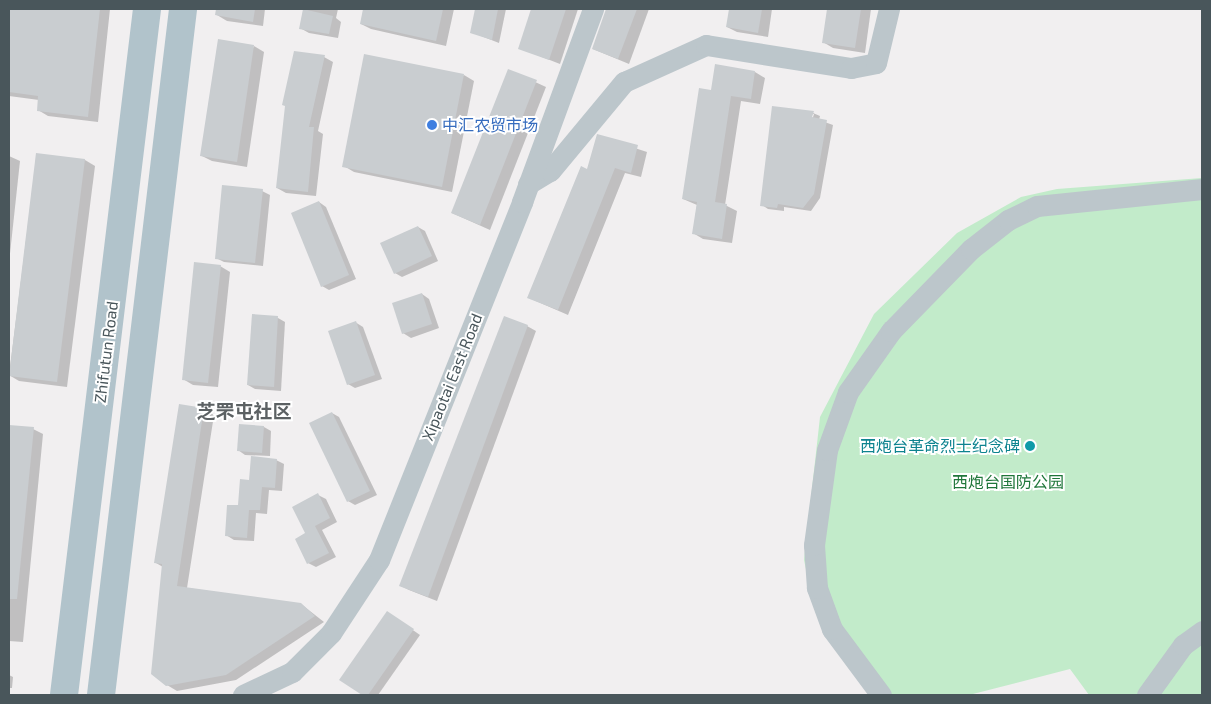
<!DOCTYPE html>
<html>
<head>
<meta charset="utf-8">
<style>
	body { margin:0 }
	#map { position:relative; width:1211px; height:704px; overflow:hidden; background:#f1eff0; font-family:"Exo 2","Noto Sans SC",sans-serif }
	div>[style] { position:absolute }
	.green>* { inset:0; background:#c2ebca }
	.shadow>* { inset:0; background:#0003 }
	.building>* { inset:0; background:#c9cdd0 }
	.minor>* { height:21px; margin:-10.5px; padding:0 10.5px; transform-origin:10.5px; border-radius:10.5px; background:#bcc6cb }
	.major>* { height:28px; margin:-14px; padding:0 14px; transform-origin:14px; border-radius:14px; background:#b1c3cb }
	.dots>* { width:14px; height:14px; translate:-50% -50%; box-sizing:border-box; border:2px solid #fff; border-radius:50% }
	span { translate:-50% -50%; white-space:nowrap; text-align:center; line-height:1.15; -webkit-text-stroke:4px #fff; paint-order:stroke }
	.shop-label { font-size:16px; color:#366cbe }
	.left { translate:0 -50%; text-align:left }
	.street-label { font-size:16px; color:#49565b }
	.culture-label { font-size:16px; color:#0d838f }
	.right { translate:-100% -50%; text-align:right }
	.park-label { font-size:16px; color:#1f763a }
	.quarter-label { font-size:19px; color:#5c6163; font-weight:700 }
	.frame { position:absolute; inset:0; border:10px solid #49565b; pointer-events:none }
</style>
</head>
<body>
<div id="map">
	<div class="green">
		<div style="clip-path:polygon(1202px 178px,1202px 695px,1089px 695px,1070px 669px,969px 695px,892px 695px,864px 681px,812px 597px,804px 560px,820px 417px,874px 314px,957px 233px,1021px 197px,1057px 189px)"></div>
	</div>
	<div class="shadow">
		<div style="clip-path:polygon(9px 9px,110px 9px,98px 122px,48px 116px,38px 110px,39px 100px,9px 96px)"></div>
		<div style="clip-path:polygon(218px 9px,265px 9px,263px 26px,227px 21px,217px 15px)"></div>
		<div style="clip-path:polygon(305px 9px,338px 9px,336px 18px,341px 22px,338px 38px,309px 33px,300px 28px)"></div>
		<div style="clip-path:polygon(364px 9px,404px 9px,401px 22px,413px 25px,416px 9px,454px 9px,446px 46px,371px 29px,361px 24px)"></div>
		<div style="clip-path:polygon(476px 9px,506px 9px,499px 43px,471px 32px)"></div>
		<div style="clip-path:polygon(533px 9px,578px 9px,560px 64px,519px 48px)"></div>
		<div style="clip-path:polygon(608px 9px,649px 9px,629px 64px,593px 49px)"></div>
		<div style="clip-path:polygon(730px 9px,772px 9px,768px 37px,737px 32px,727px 27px)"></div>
		<div style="clip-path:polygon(828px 9px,871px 9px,865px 53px,833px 48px,823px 42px)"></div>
		<div style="clip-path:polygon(254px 46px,264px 52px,247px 167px,212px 161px,202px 156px)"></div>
		<div style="clip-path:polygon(324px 57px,333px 62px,318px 131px,323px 134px,316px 196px,286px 193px,277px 188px)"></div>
		<div style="clip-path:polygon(509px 70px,546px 87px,490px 230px,452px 213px)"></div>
		<div style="clip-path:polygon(755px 72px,765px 78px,760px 104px,741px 101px,725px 205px,737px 211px,732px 243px,703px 239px,693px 233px,697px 205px,683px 199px,712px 91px)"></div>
		<div style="clip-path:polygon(464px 75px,474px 81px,452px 192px,354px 172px,344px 166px)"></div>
		<div style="clip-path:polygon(evenodd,773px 108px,813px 113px,820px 116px,819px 120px,833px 125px,820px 198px,811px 211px,784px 207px,784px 211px,768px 209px,762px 205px,773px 108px,812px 114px,814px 114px,811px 124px,809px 123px,812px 114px)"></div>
		<div style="clip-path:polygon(598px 136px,647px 152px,641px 177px,625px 173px,568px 315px,529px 298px,588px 170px)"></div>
		<div style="clip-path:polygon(37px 154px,85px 160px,95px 166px,67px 387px,19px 381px,9px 375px)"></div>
		<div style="clip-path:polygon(9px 156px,20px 161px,9px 263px)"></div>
		<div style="clip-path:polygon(262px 191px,270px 195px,263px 266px,224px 262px,216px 258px)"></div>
		<div style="clip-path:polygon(319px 202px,326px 207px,356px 279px,329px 290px,322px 286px)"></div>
		<div style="clip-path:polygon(418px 227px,425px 231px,438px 261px,402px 277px,395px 273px)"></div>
		<div style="clip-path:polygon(220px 266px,230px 272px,218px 387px,193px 385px,183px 379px)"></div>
		<div style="clip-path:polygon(422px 294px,429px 299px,439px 328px,411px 338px,403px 333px)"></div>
		<div style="clip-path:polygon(253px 316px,278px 318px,285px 322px,281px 391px,255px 389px,248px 385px)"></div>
		<div style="clip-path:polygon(355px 322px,363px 327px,382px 379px,355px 388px,348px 384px)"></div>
		<div style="clip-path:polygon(527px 326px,536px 331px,437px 601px,409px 590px,401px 586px)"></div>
		<div style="clip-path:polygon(180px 406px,204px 409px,214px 415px,187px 588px,301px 604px,324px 622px,236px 680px,177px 691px,167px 685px,163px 567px,156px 563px)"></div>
		<div style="clip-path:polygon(332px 413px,339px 417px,377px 495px,355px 505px,348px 501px)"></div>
		<div style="clip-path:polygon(240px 425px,264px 427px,271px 431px,270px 456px,245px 455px,238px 450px)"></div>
		<div style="clip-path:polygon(9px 426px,33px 429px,43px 434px,23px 642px,9px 641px)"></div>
		<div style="clip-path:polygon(276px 460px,284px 464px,282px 491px,269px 490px,267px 514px,256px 513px,254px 541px,234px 540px,226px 535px,240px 507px)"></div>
		<div style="clip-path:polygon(318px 495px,326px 499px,337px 522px,322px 530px,336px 557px,316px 567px,308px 563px,307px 534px)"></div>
		<div style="clip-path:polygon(394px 617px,420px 635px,378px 695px,364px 695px,341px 679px)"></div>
		<div style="clip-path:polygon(9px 675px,13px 677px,12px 688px,9px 688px)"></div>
	</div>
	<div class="building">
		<div style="clip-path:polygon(9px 9px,100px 9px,88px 117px,37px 111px,38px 96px,9px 92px)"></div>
		<div style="clip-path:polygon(216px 9px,255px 9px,253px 22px,215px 15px)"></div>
		<div style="clip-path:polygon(303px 9px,333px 16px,329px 34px,299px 29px)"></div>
		<div style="clip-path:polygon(363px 9px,443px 9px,436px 41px,360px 24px)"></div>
		<div style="clip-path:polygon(475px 9px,498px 9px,492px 40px,470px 33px)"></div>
		<div style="clip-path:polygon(531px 9px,566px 9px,549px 60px,518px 49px)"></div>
		<div style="clip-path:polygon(606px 9px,637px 9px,618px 59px,592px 49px)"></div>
		<div style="clip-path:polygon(729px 9px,762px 9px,758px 33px,726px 27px)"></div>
		<div style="clip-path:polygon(827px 9px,861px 9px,855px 48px,822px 43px)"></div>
		<div style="clip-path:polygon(218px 39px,254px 45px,237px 162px,200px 156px)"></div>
		<div style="clip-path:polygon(294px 51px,325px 55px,309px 127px,314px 127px,308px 192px,276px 188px,285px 106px,282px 105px)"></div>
		<div style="clip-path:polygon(364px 54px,464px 74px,442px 187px,342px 167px)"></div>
		<div style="clip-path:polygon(715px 64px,755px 71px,751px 99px,731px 96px,715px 202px,727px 204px,722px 239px,692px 234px,697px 202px,682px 199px,699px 88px,711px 90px)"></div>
		<div style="clip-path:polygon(508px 69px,537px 80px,480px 225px,451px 213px)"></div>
		<div style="clip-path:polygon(772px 106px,814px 111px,812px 117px,827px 120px,814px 194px,803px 208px,778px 204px,777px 208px,760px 206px)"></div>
		<div style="clip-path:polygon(597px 134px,638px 145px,631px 173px,615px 168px,558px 310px,527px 298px,581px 166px,587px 169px)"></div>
		<div style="clip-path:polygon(36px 153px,85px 159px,57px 382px,9px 376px)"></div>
		<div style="clip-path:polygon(222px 185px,263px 189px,255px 263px,215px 259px)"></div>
		<div style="clip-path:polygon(319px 201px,349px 275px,321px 287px,291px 213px)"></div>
		<div style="clip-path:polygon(418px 226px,432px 256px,394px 274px,380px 243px)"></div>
		<div style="clip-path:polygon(194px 262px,221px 265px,208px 383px,182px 380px)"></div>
		<div style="clip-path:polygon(422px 293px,432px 324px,402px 334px,392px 303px)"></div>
		<div style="clip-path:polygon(252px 314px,278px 316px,274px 387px,247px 385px)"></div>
		<div style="clip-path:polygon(504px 316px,528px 325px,428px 597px,399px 586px)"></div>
		<div style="clip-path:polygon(356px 321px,375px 375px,347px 385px,328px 331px)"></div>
		<div style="clip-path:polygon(179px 404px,204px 408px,177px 586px,301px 603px,315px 616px,226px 675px,166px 686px,151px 674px,162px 564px,154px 563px)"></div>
		<div style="clip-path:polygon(332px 412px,370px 491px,347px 502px,309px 423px)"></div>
		<div style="clip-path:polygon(239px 424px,264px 426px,262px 453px,237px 451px)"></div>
		<div style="clip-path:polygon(9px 425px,34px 427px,17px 599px,9px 599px)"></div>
		<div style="clip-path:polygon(251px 456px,277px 459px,275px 488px,262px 487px,260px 510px,249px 510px,247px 538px,225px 536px,227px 505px,238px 505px,240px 479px,249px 480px)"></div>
		<div style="clip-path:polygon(318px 493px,330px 518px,315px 526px,329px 553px,307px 564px,295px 539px,305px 533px,292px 507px)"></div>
		<div style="clip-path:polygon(387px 611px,414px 629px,368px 695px,362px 695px,339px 680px)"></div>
	</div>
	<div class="minor">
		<div style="left:528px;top:184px;width:26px;rotate:-31deg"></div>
		<div style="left:550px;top:171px;width:116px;rotate:-50.3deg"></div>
		<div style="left:624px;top:82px;width:90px;rotate:-24.3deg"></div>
		<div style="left:706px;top:45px;width:147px;rotate:9deg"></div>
		<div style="left:851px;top:68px;width:25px;rotate:-11deg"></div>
		<div style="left:876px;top:63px;width:56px;rotate:-76.5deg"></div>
		<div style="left:243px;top:695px;width:54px;rotate:-25.1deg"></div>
		<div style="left:292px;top:672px;width:55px;rotate:-45deg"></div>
		<div style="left:331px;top:633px;width:87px;rotate:-56.7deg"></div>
		<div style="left:379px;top:560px;width:386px;rotate:-68.2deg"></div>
		<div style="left:522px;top:202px;width:206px;rotate:-69.8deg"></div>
		<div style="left:881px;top:695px;width:82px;rotate:-126.6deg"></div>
		<div style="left:832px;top:629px;width:44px;rotate:-110.1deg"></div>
		<div style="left:817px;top:588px;width:43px;rotate:-94deg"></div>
		<div style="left:814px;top:545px;width:96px;rotate:-82.2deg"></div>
		<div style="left:827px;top:450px;width:62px;rotate:-70.1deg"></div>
		<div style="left:848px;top:392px;width:75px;rotate:-54.8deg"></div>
		<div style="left:891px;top:331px;width:115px;rotate:-45.7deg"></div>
		<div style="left:971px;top:249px;width:47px;rotate:-38.1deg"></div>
		<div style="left:1008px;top:220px;width:32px;rotate:-26deg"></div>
		<div style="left:1037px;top:206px;width:166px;rotate:-5.9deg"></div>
		<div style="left:1147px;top:695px;width:62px;rotate:-54.2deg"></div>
		<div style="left:1183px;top:645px;width:24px;rotate:-36deg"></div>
	</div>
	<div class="major">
		<div style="left:64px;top:695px;width:691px;rotate:-83.1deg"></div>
		<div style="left:101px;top:695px;width:691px;rotate:-83.18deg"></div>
	</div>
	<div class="dots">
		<div style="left:432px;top:125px;background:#3f7fe0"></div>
		<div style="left:1030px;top:446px;background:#0f9aa8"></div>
	</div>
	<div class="shop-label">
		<span class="left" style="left:442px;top:125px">中汇农贸市场</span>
	</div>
	<div class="street-label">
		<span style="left:106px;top:352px;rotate:-83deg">Zhifutun Road</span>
		<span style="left:452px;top:377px;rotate:-68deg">Xipaotai East Road</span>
	</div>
	<div class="culture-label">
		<span class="right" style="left:1020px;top:446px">西炮台革命烈士纪念碑</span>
	</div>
	<div class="park-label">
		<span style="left:1008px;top:482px">西炮台国防公园</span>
	</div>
	<div class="quarter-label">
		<span style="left:244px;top:411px">芝罘屯社区</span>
	</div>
	<div class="frame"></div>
</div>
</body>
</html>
